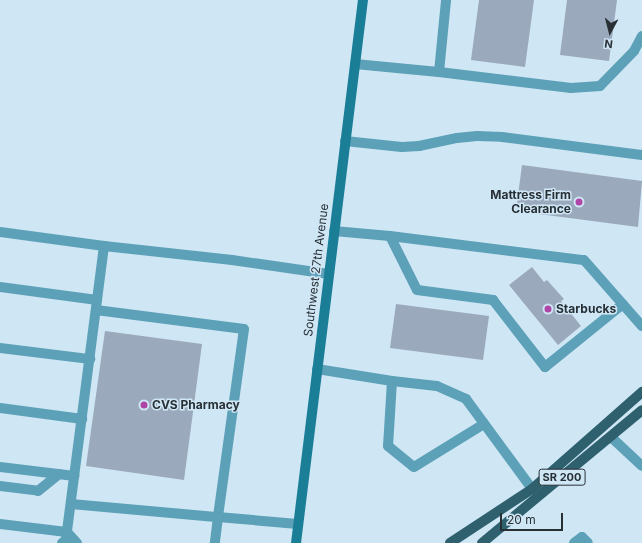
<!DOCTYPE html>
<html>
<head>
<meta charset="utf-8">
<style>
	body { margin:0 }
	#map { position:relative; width:642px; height:543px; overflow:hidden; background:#cfe6f5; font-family:Inter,sans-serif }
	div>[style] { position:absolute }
	.building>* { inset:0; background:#9ba9bc }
	.service>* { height:10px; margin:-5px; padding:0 5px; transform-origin:5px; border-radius:5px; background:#5ca1b7 }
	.secondary>* { height:10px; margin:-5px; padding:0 5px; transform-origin:5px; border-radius:5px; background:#1b7e97 }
	.primary>* { height:10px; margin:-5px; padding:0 5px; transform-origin:5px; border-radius:5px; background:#2e606e }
	.dots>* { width:11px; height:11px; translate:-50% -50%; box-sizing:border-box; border:2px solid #cfe6f5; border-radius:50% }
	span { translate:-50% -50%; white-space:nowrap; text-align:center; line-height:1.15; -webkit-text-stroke:3px #cfe6f5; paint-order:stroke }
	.shield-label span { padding:1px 3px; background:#cfe6f5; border:1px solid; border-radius:3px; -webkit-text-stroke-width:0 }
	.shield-label { font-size:11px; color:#283036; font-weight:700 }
	.poi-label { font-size:12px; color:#283036; font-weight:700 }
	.right { translate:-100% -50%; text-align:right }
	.left { translate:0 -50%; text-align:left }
	.street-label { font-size:12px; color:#283036 }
	.north { position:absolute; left:590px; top:12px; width:40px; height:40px; -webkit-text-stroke:3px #cfe6f5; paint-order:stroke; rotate:187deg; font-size:11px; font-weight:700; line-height:16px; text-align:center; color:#283036 }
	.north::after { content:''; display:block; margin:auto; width:14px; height:18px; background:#283036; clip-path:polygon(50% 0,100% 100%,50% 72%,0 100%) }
	.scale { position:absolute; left:500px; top:513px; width:63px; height:18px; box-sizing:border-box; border:2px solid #283036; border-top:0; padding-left:5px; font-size:12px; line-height:14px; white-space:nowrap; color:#283036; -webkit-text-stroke:3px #cfe6f5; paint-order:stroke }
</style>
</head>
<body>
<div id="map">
	<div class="building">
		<div style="clip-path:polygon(479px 0,534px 0,525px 67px,471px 60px)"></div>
		<div style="clip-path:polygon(567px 0,617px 0,609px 61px,560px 55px)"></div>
		<div style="clip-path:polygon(522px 165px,642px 181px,638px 227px,516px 211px)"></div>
		<div style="clip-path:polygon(532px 267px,544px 282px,547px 280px,564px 299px,561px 301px,581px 326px,558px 345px,509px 285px)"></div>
		<div style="clip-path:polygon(396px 304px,489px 316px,483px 360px,390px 348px)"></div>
		<div style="clip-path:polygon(105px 331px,202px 344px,184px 480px,86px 466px)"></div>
	</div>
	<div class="service">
		<div style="left:355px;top:64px;width:84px;rotate:5.4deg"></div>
		<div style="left:439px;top:72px;width:133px;rotate:6.9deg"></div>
		<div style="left:571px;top:88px;width:29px;rotate:-4deg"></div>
		<div style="left:600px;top:86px;width:49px;rotate:-45.8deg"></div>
		<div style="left:634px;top:51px;width:17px;rotate:-62deg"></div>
		<div style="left:439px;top:72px;width:72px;rotate:-84.4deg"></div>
		<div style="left:345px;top:141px;width:57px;rotate:6deg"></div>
		<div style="left:402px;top:147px;width:17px;rotate:-3deg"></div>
		<div style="left:419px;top:146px;width:39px;rotate:-12deg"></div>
		<div style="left:457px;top:138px;width:20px;rotate:-6deg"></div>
		<div style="left:477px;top:136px;width:25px;rotate:2deg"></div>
		<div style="left:502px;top:137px;width:141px;rotate:7.3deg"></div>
		<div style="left:334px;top:231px;width:56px;rotate:5.1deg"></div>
		<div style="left:390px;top:236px;width:195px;rotate:7.1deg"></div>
		<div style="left:584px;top:260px;width:88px;rotate:48.7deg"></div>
		<div style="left:0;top:232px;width:105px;rotate:7.7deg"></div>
		<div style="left:104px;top:246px;width:296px;rotate:97.4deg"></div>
		<div style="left:66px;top:540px;width:5px;rotate:143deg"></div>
		<div style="left:390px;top:236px;width:60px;rotate:63.4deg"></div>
		<div style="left:417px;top:290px;width:77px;rotate:7.5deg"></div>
		<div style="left:493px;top:300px;width:85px;rotate:52.2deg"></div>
		<div style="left:545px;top:367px;width:100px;rotate:-38.9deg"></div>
		<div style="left:104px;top:246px;width:129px;rotate:6.2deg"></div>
		<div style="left:232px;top:260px;width:98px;rotate:8.2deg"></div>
		<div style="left:0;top:287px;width:98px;rotate:7.6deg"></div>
		<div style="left:96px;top:310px;width:149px;rotate:7.3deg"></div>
		<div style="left:244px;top:329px;width:190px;rotate:97.9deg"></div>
		<div style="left:218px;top:517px;width:80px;rotate:5deg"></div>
		<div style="left:0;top:348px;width:91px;rotate:7deg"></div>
		<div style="left:317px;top:369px;width:76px;rotate:9.1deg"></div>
		<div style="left:392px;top:381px;width:45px;rotate:6.3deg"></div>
		<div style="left:437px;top:386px;width:32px;rotate:24deg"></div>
		<div style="left:466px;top:399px;width:112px;rotate:53.7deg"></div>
		<div style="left:392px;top:381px;width:65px;rotate:93.5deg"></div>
		<div style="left:388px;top:446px;width:33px;rotate:39deg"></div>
		<div style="left:414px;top:467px;width:82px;rotate:-31.6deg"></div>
		<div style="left:0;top:408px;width:83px;rotate:7.6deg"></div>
		<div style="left:611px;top:437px;width:42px;rotate:43.1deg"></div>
		<div style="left:0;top:467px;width:75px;rotate:6.9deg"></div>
		<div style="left:0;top:486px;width:38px;rotate:7deg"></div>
		<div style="left:38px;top:491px;width:27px;rotate:-39deg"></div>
		<div style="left:71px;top:504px;width:148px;rotate:5.1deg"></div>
		<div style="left:218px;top:517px;width:26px;rotate:97deg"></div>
		<div style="left:0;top:524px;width:67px;rotate:6.8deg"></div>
		<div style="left:67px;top:532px;width:15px;rotate:48deg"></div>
		<div style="left:574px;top:543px;width:10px;rotate:-37deg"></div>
		<div style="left:582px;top:537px;width:8px;rotate:45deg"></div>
	</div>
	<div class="secondary">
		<div style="left:296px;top:543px;width:547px;rotate:-82.97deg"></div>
	</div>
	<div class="primary">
		<div style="left:450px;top:543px;width:98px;rotate:-33.4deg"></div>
		<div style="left:532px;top:489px;width:147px;rotate:-41.4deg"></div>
		<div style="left:482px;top:543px;width:208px;rotate:-39.7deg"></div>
	</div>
	<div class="dots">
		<div style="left:579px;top:202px;background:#af45a6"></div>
		<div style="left:548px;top:309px;background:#af45a6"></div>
		<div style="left:144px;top:405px;background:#af45a6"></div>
	</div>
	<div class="shield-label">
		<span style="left:562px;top:477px">SR 200</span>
	</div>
	<div class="poi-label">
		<span class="right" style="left:571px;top:202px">Mattress Firm<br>Clearance</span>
		<span class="left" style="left:556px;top:309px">Starbucks</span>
		<span class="left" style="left:152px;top:405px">CVS Pharmacy</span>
	</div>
	<div class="street-label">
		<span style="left:316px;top:270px;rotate:-83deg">Southwest 27th Avenue</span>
	</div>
	<div class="north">N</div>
	<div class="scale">20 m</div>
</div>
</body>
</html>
